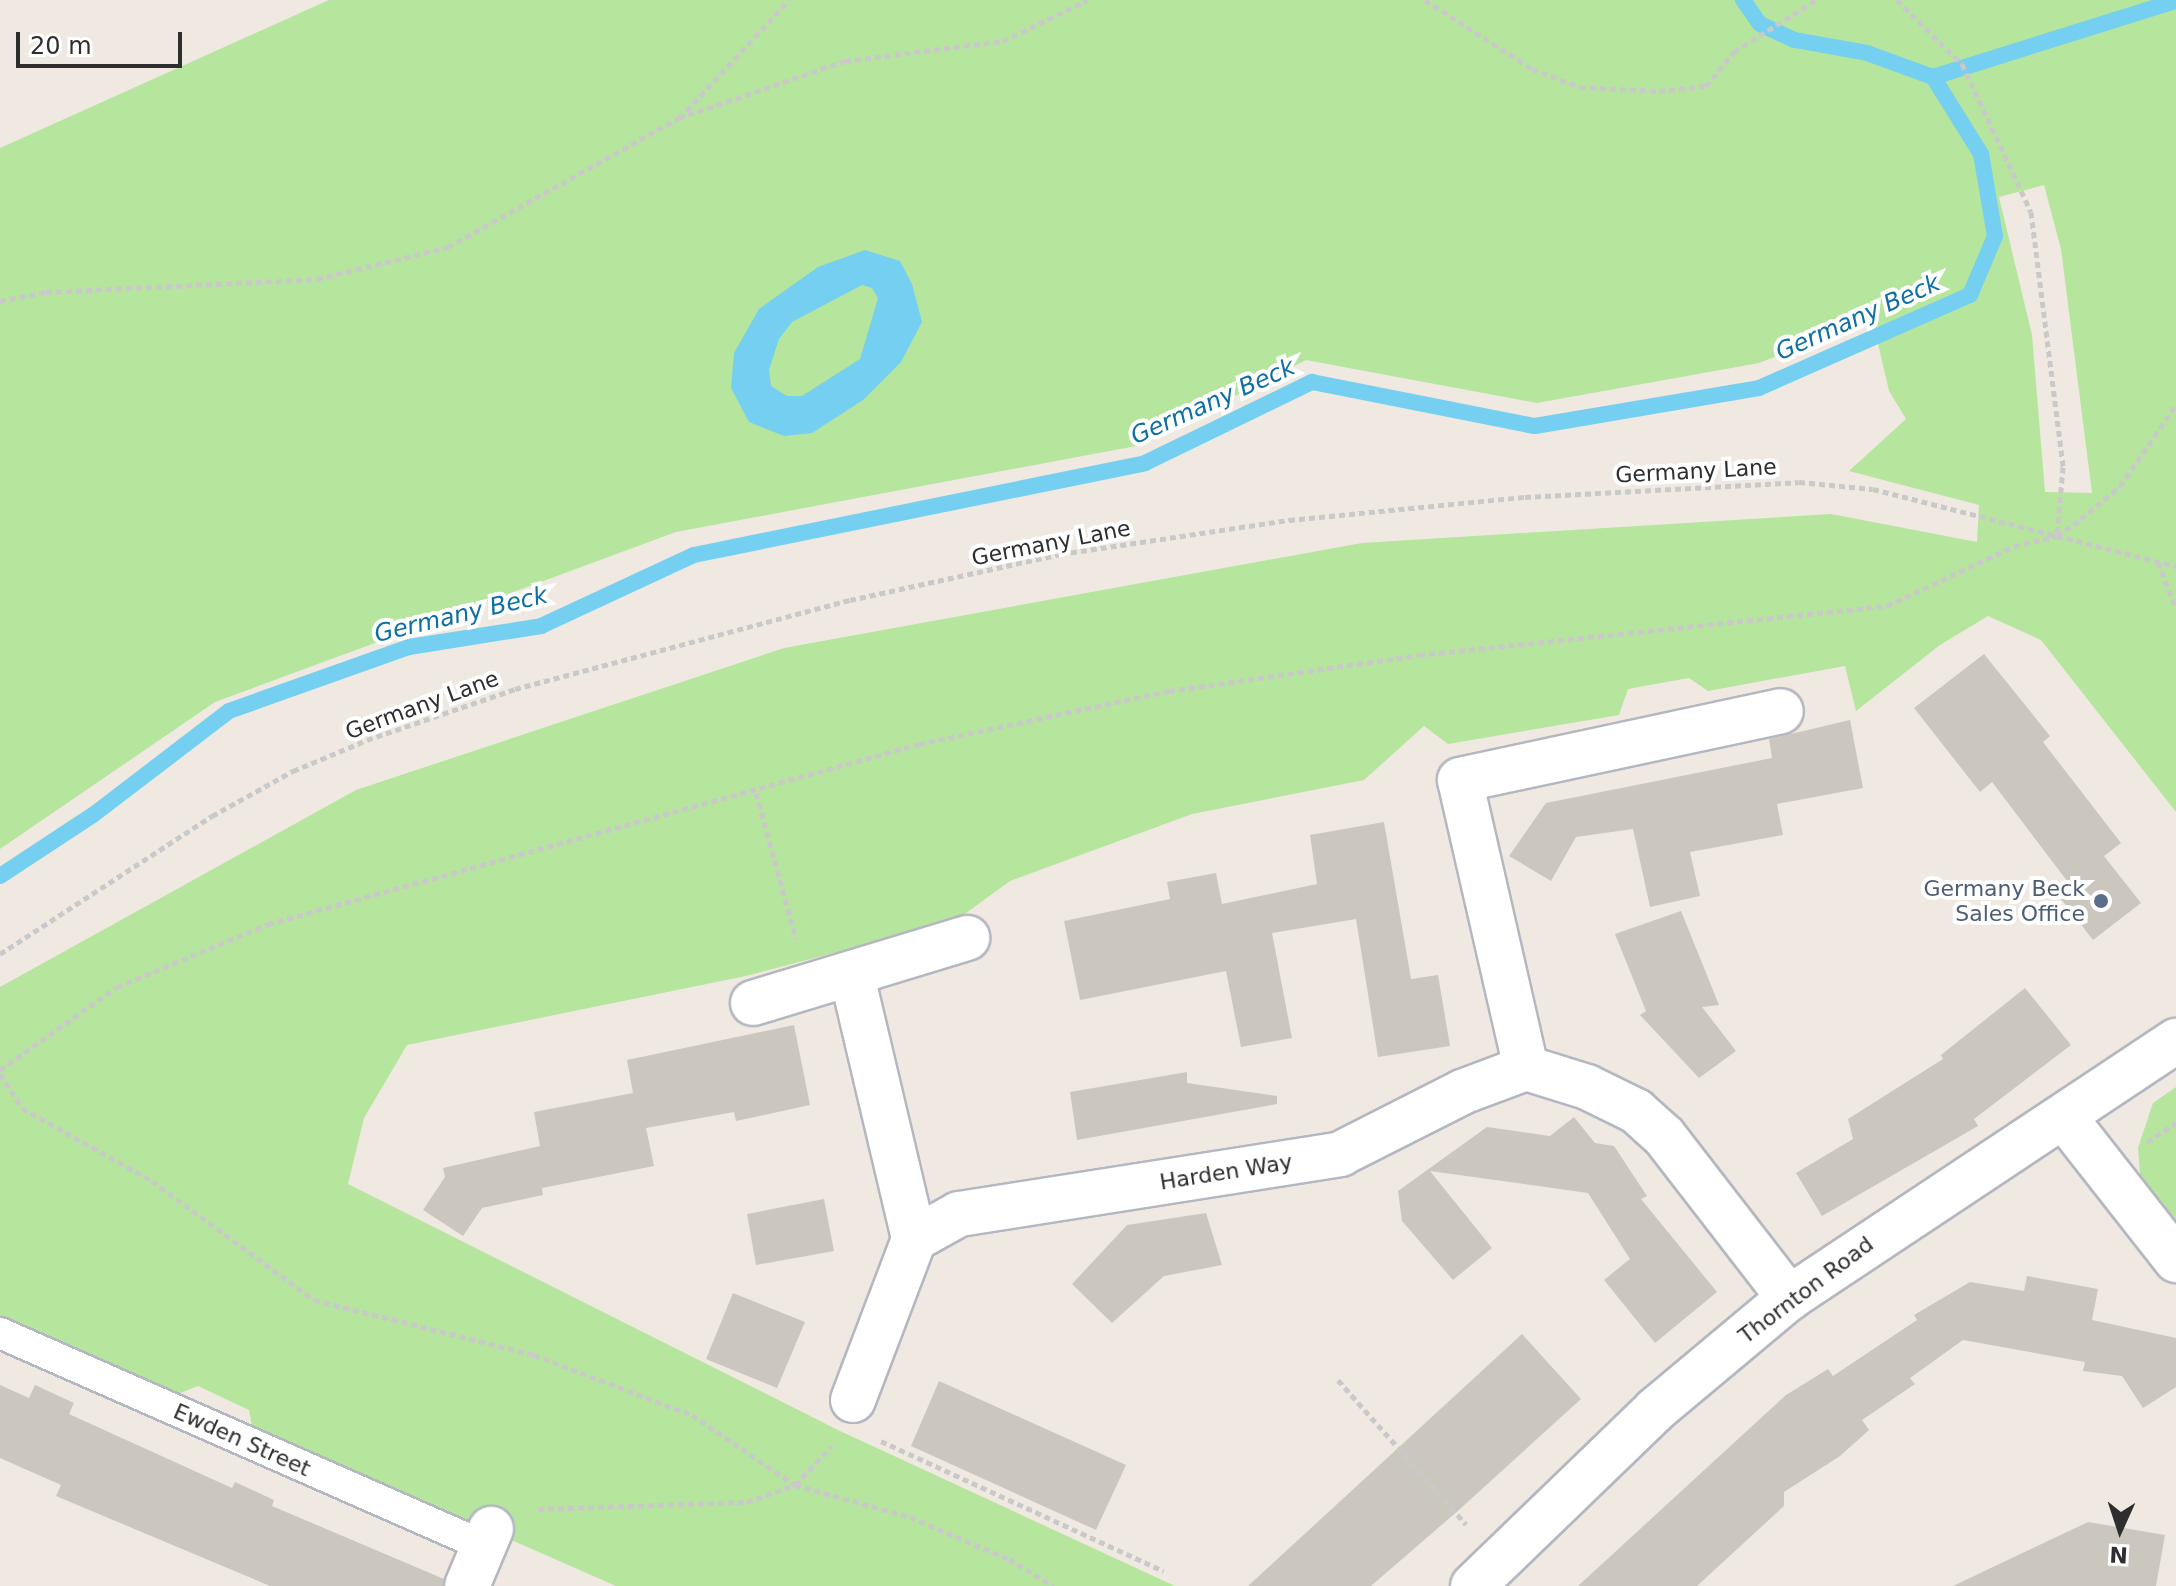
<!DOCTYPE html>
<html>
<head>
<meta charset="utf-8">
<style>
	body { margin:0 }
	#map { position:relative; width:2176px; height:1586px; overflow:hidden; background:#efe9e1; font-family:"DejaVu Sans",sans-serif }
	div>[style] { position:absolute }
	.green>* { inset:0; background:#b6e59e }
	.water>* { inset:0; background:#75cff0 }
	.stream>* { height:16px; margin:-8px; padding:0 8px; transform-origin:8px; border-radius:8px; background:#75cff0 }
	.building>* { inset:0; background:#cbc7bf }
	.path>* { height:5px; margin-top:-2.5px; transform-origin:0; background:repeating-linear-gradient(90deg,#c9c9c9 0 6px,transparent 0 10px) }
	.roads { filter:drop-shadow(2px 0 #b4b7c1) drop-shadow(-2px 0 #b4b7c1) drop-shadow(0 2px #b4b7c1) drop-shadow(0 -2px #b4b7c1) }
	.service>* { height:30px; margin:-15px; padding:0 15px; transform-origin:15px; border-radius:15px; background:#fff }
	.minor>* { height:44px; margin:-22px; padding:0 22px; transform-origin:22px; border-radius:22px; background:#fff }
	.dots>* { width:22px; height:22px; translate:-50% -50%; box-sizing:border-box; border:4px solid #fff; border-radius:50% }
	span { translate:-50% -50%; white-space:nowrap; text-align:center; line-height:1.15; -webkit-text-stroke:8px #fff; paint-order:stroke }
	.street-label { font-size:22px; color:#2e2e2e }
	.service-label { font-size:22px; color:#4e5e75 }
	.right { translate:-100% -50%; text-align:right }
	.water-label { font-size:24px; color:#0d6fa3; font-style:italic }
	.north { position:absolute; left:2080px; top:1490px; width:80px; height:80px; -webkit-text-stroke:6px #fff; paint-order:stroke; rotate:183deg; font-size:22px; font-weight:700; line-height:32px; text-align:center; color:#2e2e2e }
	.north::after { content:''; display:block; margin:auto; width:28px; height:36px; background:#2e2e2e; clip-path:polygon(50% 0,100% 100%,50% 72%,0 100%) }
	.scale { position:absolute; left:16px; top:32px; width:166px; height:36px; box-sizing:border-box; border:4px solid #2e2e2e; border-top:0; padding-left:10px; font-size:24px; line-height:28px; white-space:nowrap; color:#2e2e2e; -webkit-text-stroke:6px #fff; paint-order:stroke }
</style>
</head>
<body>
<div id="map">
	<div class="green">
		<div style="clip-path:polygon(evenodd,329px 0,2176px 0,2176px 812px,2041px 640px,1988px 616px,1940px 645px,1856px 711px,1845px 666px,1708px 691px,1689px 678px,1628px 689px,1619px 715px,1448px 744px,1424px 726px,1364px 780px,1192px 814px,1010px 881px,955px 921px,746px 976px,407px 1045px,364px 1118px,348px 1184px,840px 1431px,1175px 1586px,616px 1586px,252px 1426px,249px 1410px,198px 1386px,178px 1394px,0 1316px,0 987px,356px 790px,784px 648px,1362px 543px,1831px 514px,1977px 542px,1979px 505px,1849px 471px,1906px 419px,1889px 391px,1872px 318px,1759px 363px,1537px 403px,1306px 360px,1136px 446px,676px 532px,215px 702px,0 849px,0 148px,329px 0,2044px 185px,2061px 249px,2092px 493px,2045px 492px,2032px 335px,1999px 197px,2044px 185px)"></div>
		<div style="clip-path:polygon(2176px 1087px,2176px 1239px,2142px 1199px,2138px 1148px,2153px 1103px)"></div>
	</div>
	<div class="water">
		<div style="clip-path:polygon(evenodd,865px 250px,900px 261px,912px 284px,922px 322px,901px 362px,863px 400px,812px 433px,784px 436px,749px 422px,731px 388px,734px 353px,759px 309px,818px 267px,865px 250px,862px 285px,872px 288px,878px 298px,860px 359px,802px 396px,787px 396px,771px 386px,769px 370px,779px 339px,792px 322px,862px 285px)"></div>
	</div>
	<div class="stream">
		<div style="left:1743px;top:0;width:29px;rotate:55deg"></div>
		<div style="left:1760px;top:24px;width:38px;rotate:25deg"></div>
		<div style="left:1795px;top:40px;width:73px;rotate:10.2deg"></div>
		<div style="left:1867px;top:53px;width:70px;rotate:20deg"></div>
		<div style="left:0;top:876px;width:111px;rotate:-33.3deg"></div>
		<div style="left:93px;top:815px;width:171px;rotate:-37.4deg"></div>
		<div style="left:229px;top:711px;width:191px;rotate:-19.6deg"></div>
		<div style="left:409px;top:647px;width:134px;rotate:-9deg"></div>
		<div style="left:541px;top:626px;width:169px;rotate:-24.9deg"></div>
		<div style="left:694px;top:555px;width:460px;rotate:-11.5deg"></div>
		<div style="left:1145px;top:463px;width:186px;rotate:-25.9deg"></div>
		<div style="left:1312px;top:382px;width:227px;rotate:11.2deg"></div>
		<div style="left:1535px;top:426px;width:227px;rotate:-9.6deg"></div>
		<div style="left:1759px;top:388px;width:231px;rotate:-23.8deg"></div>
		<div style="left:1970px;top:295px;width:64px;rotate:-67deg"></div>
		<div style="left:1995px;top:236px;width:83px;rotate:-99.7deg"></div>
		<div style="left:1981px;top:154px;width:91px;rotate:-121.9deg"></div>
		<div style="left:1933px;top:77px;width:255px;rotate:-17.4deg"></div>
	</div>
	<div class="building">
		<div style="clip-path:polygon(1984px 654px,2050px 736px,2043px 742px,2121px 843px,2104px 856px,2141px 903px,2093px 940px,2061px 899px,2074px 890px,1992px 782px,1980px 792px,1914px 708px)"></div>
		<div style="clip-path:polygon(1850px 720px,1863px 788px,1777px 804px,1783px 835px,1690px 852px,1700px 896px,1650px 907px,1633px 829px,1576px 837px,1551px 881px,1509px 856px,1546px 803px,1772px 758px,1769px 739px)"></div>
		<div style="clip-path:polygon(1384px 822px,1411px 979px,1438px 975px,1450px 1046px,1378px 1057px,1356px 919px,1272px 933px,1292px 1038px,1241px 1047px,1226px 971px,1080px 1000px,1064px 921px,1170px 899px,1167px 882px,1216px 873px,1222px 904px,1317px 884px,1310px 835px)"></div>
		<div style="clip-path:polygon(1681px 911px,1719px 1005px,1702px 1007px,1736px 1051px,1699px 1078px,1640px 1015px,1646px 1011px,1615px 934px)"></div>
		<div style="clip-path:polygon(2025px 988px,2071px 1045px,1974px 1119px,1978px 1126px,1822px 1216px,1796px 1173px,1853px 1139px,1848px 1119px,1943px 1059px,1941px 1055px)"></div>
		<div style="clip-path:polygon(794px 1025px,810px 1105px,736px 1121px,734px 1112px,646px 1128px,654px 1166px,542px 1188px,543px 1195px,482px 1208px,463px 1236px,423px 1210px,445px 1177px,443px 1168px,540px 1146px,534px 1112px,633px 1093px,627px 1060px)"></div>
		<div style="clip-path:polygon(1187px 1072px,1187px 1083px,1277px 1096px,1277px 1104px,1077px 1140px,1070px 1092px)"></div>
		<div style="clip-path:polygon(1574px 1117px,1595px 1143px,1614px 1146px,1647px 1196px,1641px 1199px,1717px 1292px,1655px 1343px,1604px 1280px,1630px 1259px,1588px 1193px,1430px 1171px,1492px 1248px,1453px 1280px,1402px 1221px,1398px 1191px,1487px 1127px,1550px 1136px)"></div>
		<div style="clip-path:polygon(824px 1199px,834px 1251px,756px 1265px,747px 1214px)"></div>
		<div style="clip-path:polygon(1206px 1213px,1222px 1265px,1164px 1276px,1112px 1323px,1072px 1284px,1127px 1225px)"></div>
		<div style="clip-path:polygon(2027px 1276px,2098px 1289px,2092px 1320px,2176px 1338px,2176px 1387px,2143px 1408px,2122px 1376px,2083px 1371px,2085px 1362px,1963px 1340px,1910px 1378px,1915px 1384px,1862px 1420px,1869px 1430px,1840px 1456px,1784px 1492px,1784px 1506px,1697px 1586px,1578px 1586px,1786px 1395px,1828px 1369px,1833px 1376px,1917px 1320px,1914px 1315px,1970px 1282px,2024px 1291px)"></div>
		<div style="clip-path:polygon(733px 1293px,805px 1322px,777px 1388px,706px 1359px)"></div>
		<div style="clip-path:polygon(1522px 1334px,1581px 1399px,1460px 1509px,1371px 1586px,1248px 1586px)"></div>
		<div style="clip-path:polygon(939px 1381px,1126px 1465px,1096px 1530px,911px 1446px)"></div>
		<div style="clip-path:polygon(0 1385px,29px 1398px,35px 1385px,74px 1403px,69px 1414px,232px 1488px,235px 1482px,274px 1500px,272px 1506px,444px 1579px,443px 1586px,270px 1586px,56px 1496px,61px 1485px,0 1458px)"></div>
		<div style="clip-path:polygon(2088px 1522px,2165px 1535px,2156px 1586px,1953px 1586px)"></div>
	</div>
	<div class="path">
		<div style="left:1425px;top:0;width:127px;rotate:32.8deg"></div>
		<div style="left:1532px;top:69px;width:51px;rotate:20.6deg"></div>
		<div style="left:1580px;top:87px;width:79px;rotate:2.9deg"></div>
		<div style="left:1659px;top:91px;width:47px;rotate:-6.1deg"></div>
		<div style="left:1706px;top:86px;width:44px;rotate:-50.5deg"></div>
		<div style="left:1734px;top:52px;width:97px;rotate:-32.4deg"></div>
		<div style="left:1897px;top:0;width:91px;rotate:44.6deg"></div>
		<div style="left:1962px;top:64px;width:163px;rotate:65deg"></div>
		<div style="left:2031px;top:212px;width:257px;rotate:82.8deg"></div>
		<div style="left:2063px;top:467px;width:69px;rotate:95deg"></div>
		<div style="left:680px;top:118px;width:161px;rotate:-47.3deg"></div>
		<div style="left:0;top:301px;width:47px;rotate:-11.1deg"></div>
		<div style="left:46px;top:292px;width:271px;rotate:-2.7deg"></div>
		<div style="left:317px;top:279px;width:135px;rotate:-13.7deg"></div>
		<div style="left:448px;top:247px;width:265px;rotate:-29.2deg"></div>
		<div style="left:679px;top:118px;width:176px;rotate:-19deg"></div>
		<div style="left:845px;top:61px;width:159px;rotate:-7.2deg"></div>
		<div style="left:1003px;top:41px;width:94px;rotate:-25.8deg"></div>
		<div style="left:2158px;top:562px;width:50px;rotate:69deg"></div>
		<div style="left:756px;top:793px;width:151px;rotate:74.7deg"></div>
		<div style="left:0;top:954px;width:253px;rotate:-33.1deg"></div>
		<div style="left:212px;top:816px;width:93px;rotate:-29.1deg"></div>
		<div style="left:293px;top:771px;width:80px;rotate:-22.7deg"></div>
		<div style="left:367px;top:740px;width:157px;rotate:-19deg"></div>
		<div style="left:515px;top:689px;width:347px;rotate:-14.9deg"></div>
		<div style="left:850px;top:600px;width:216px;rotate:-12.3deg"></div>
		<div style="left:1061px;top:554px;width:231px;rotate:-8.5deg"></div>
		<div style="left:1289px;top:520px;width:237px;rotate:-5.6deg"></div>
		<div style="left:1525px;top:497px;width:274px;rotate:-3.1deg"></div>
		<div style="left:1799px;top:482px;width:74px;rotate:5.4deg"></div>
		<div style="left:1873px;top:489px;width:313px;rotate:14.3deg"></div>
		<div style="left:0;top:1070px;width:143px;rotate:-35.4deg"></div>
		<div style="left:117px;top:987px;width:164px;rotate:-22.6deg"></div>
		<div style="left:268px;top:924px;width:675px;rotate:-15.46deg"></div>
		<div style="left:919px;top:744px;width:256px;rotate:-12deg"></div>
		<div style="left:1169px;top:691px;width:253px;rotate:-8.2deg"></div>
		<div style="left:1419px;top:655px;width:471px;rotate:-6deg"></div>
		<div style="left:1887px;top:606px;width:140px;rotate:-25.3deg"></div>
		<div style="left:2014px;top:546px;width:44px;rotate:-13.1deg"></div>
		<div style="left:2057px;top:536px;width:29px;rotate:-35deg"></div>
		<div style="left:2081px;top:519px;width:51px;rotate:-40.2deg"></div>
		<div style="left:2120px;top:486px;width:98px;rotate:-55.3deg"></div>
		<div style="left:0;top:1074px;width:40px;rotate:57.1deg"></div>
		<div style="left:22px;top:1108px;width:149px;rotate:29.3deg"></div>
		<div style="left:152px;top:1181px;width:201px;rotate:36.3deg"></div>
		<div style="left:314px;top:1300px;width:227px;rotate:14deg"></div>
		<div style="left:534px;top:1355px;width:169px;rotate:20.8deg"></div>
		<div style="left:692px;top:1415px;width:125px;rotate:34.2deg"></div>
		<div style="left:795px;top:1485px;width:119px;rotate:15.5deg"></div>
		<div style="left:910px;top:1517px;width:108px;rotate:23deg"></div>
		<div style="left:1009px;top:1559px;width:52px;rotate:31.5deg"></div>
		<div style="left:2147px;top:1142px;width:35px;rotate:-33deg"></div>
		<div style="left:1338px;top:1380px;width:193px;rotate:48.4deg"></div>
		<div style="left:881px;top:1441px;width:311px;rotate:24.7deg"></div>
		<div style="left:538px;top:1509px;width:209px;rotate:-1.9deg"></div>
		<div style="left:747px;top:1502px;width:51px;rotate:-19.5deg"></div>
		<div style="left:795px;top:1485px;width:54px;rotate:-46.5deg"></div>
	</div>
	<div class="roads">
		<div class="service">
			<div style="left:0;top:1333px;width:529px;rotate:23.75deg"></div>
		</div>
		<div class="minor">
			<div style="left:852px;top:976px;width:270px;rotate:76.7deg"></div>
			<div style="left:753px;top:1003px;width:224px;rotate:-16.9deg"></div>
			<div style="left:1526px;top:1068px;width:295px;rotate:-102.9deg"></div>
			<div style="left:1460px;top:780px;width:328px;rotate:-12.1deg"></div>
			<div style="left:2064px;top:1117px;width:182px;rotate:51.9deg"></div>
			<div style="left:853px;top:1400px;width:172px;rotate:-69.2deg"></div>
			<div style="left:914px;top:1239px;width:51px;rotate:-29.1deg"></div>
			<div style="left:959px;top:1214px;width:386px;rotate:-8.9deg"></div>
			<div style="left:1340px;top:1154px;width:137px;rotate:-26.9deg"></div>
			<div style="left:1462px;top:1092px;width:68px;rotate:-20.6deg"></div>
			<div style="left:1526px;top:1068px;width:64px;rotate:17.3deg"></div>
			<div style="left:1587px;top:1087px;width:55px;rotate:26.1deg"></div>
			<div style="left:1636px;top:1111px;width:38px;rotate:42deg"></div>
			<div style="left:1664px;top:1136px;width:205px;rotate:52.3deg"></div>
			<div style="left:467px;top:1586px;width:62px;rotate:-67.2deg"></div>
			<div style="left:1473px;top:1586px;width:253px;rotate:-44deg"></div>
			<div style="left:1655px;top:1410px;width:175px;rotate:-39.9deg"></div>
			<div style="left:1789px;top:1298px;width:465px;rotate:-33.6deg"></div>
		</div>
	</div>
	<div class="dots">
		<div style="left:2101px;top:901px;background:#5c6f8a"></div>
	</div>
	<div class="street-label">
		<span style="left:1696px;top:471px;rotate:-3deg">Germany Lane</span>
		<span style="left:1051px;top:543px;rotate:-11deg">Germany Lane</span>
		<span style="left:422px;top:705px;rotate:-20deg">Germany Lane</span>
		<span style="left:1226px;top:1172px;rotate:-9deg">Harden Way</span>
		<span style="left:1806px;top:1290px;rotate:-37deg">Thornton Road</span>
		<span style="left:242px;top:1440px;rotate:24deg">Ewden Street</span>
	</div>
	<div class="service-label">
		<span class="right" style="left:2085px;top:901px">Germany Beck<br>Sales Office</span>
	</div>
	<div class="water-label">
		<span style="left:1858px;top:318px;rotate:-24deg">Germany Beck</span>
		<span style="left:1213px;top:402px;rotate:-24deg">Germany Beck</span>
		<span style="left:461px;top:615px;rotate:-13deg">Germany Beck</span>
	</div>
	<div class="north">N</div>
	<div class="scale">20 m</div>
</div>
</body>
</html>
